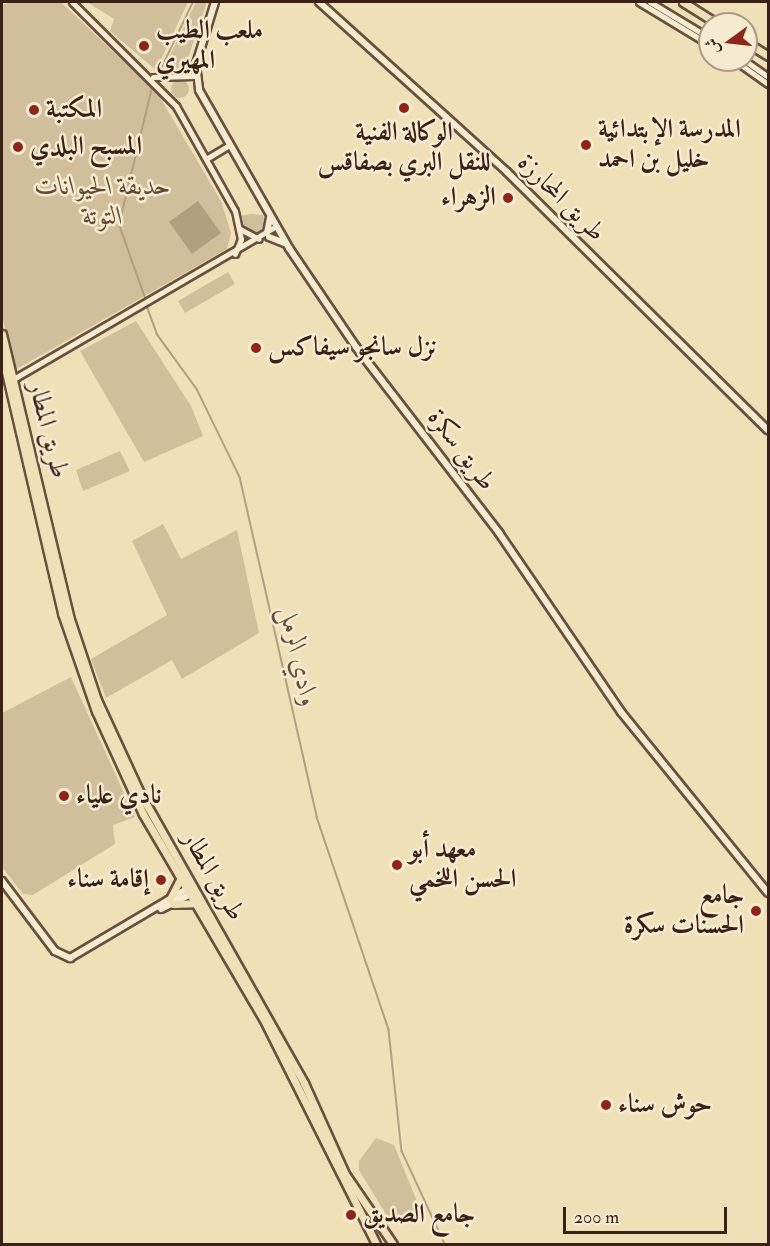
<!DOCTYPE html>
<html>
<head>
<meta charset="utf-8">
<style>
	body { margin:0 }
	#map { position:relative; width:770px; height:1246px; overflow:hidden; background:#f0e0b7; font-family:"IM FELL Double Pica",Amiri,serif }
	div>[style] { position:absolute }
	.green>* { inset:0; background:#d1bf9c }
	.round { border-radius:50% }
	.water>* { inset:0; background:#b29f80 }
	.stream>* { height:1.5px; margin:-0.75px; padding:0 0.75px; transform-origin:0.75px; border-radius:0.75px; background:#b29f80 }
	.roads { filter:drop-shadow(2px 0 #68503e) drop-shadow(-2px 0 #68503e) drop-shadow(0 2px #68503e) drop-shadow(0 -2px #68503e) }
	.tertiary>* { height:5px; margin:-2.5px; padding:0 2.5px; transform-origin:2.5px; border-radius:2.5px; background:#f5ebd0 }
	.secondary>* { height:6px; margin:-3px; padding:0 3px; transform-origin:3px; border-radius:3px; background:#f5ebd0 }
	.primary>* { height:7px; margin:-3.5px; padding:0 3.5px; transform-origin:3.5px; border-radius:3.5px; background:#f0e0b7 }
	.dots>* { width:16px; height:16px; translate:-50% -50%; box-sizing:border-box; border:3px solid #f5ebd0; border-radius:50% }
	span { translate:-50% -50%; white-space:nowrap; text-align:center; line-height:1.15; -webkit-text-stroke:5px #f5ebd0; paint-order:stroke }
	.poi-label { font-size:26px; color:#3a2016; font-weight:700 }
	.left { translate:0 -50%; text-align:left }
	.right { translate:-100% -50%; text-align:right }
	.park-label { font-size:26px; color:#604838; font-style:italic }
	.street-label { font-size:26px; color:#3a2016 }
	.water-label { font-size:27px; color:#644c3b; font-style:italic }
	.frame { position:absolute; inset:0; border:3px solid #3a2016; pointer-events:none }
	.north { position:absolute; left:698px; top:12px; width:60px; height:60px; box-sizing:border-box; background:#f5ebd0; border:2px solid #aa9a86; border-radius:50%; rotate:255deg; font-size:16px; font-weight:700; line-height:24px; text-align:center; color:#3a2016 }
	.north::after { content:''; display:block; margin:auto; width:21px; height:27px; background:#8f2418; clip-path:polygon(50% 0,100% 100%,50% 72%,0 100%) }
	.scale { position:absolute; left:563px; top:1207px; width:164px; height:27px; box-sizing:border-box; border:3px solid #3a2016; border-top:0; padding-left:8px; font-size:18px; line-height:21px; white-space:nowrap; color:#3a2016; -webkit-text-stroke:4px #f5ebd0; paint-order:stroke }
</style>
</head>
<body>
<div id="map">
	<div class="green">
		<div style="clip-path:polygon(13px 2px,61px 2px,158px 94px,221px 201px,231px 233px,227px 249px,15px 370px,2px 315px,2px 5px)"></div>
		<div style="clip-path:polygon(87px 2px,188px 2px,156px 70px,110px 31px,114px 19px)"></div>
		<div style="clip-path:polygon(196px 2px,207px 2px,187px 61px,182px 71px,161px 74px)"></div>
		<div class="round" style="left:171px;top:80px;width:18px;height:18px"></div>
		<div style="clip-path:polygon(251px 214px,263px 215px,265px 225px,259px 233px,245px 228px,241px 216px)"></div>
		<div style="clip-path:polygon(228px 272px,235px 284px,185px 313px,178px 301px)"></div>
		<div style="clip-path:polygon(136px 321px,191px 406px,203px 436px,144px 462px,80px 351px)"></div>
		<div style="clip-path:polygon(120px 451px,130px 471px,83px 491px,76px 470px)"></div>
		<div style="clip-path:polygon(163px 524px,181px 559px,237px 530px,259px 633px,182px 679px,172px 660px,106px 698px,91px 659px,167px 615px,132px 541px)"></div>
		<div style="clip-path:polygon(71px 677px,135px 817px,113px 825px,115px 844px,33px 895px,23px 894px,2px 867px,2px 713px)"></div>
		<div style="clip-path:polygon(376px 1138px,394px 1145px,419px 1206px,401px 1222px,387px 1216px,359px 1170px,359px 1161px)"></div>
	</div>
	<div class="water">
		<div style="clip-path:polygon(198px 201px,221px 233px,192px 254px,169px 222px)"></div>
	</div>
	<div class="stream">
		<div style="left:159px;top:73px;width:79px;rotate:-64.4deg"></div>
		<div style="left:145px;top:298px;width:77px;rotate:-109.6deg"></div>
		<div style="left:119px;top:225px;width:141px;rotate:-76.5deg"></div>
		<div style="left:146px;top:303px;width:33px;rotate:70deg"></div>
		<div style="left:157px;top:334px;width:68px;rotate:54deg"></div>
		<div style="left:197px;top:389px;width:98px;rotate:64deg"></div>
		<div style="left:240px;top:477px;width:349px;rotate:77.2deg"></div>
		<div style="left:317px;top:817px;width:225px;rotate:71.3deg"></div>
		<div style="left:389px;top:1030px;width:122px;rotate:83.9deg"></div>
		<div style="left:402px;top:1151px;width:102px;rotate:65.2deg"></div>
	</div>
	<div class="roads">
		<div class="tertiary">
			<div style="left:72px;top:2px;width:147px;rotate:45deg"></div>
			<div style="left:176px;top:106px;width:120px;rotate:60.7deg"></div>
			<div style="left:235px;top:211px;width:29px;rotate:78deg"></div>
			<div style="left:241px;top:239px;width:16px;rotate:112deg"></div>
			<div style="left:639px;top:2px;width:83px;rotate:31.2deg"></div>
			<div style="left:650px;top:2px;width:70px;rotate:31deg"></div>
			<div style="left:734px;top:60px;width:42px;rotate:35.2deg"></div>
			<div style="left:744px;top:60px;width:29px;rotate:35deg"></div>
			<div style="left:153px;top:77px;width:42px;rotate:-1.4deg"></div>
			<div style="left:206px;top:159px;width:26px;rotate:-31deg"></div>
			<div style="left:240px;top:229px;width:21px;rotate:28deg"></div>
			<div style="left:10px;top:381px;width:308px;rotate:-30.2deg"></div>
		</div>
		<div class="secondary">
			<div style="left:215px;top:2px;width:65px;rotate:107deg"></div>
			<div style="left:196px;top:64px;width:26px;rotate:83deg"></div>
			<div style="left:199px;top:90px;width:182px;rotate:60.3deg"></div>
			<div style="left:289px;top:248px;width:120px;rotate:55.9deg"></div>
			<div style="left:356px;top:347px;width:235px;rotate:52.4deg"></div>
			<div style="left:499px;top:533px;width:217px;rotate:55.7deg"></div>
			<div style="left:621px;top:712px;width:233px;rotate:50.9deg"></div>
			<div style="left:319px;top:2px;width:253px;rotate:42.1deg"></div>
			<div style="left:507px;top:172px;width:367px;rotate:44.7deg"></div>
			<div style="left:267px;top:233px;width:16px;rotate:-79deg"></div>
			<div style="left:269px;top:237px;width:17px;rotate:21deg"></div>
			<div style="left:2px;top:881px;width:88px;rotate:52.9deg"></div>
			<div style="left:55px;top:951px;width:17px;rotate:25deg"></div>
			<div style="left:70px;top:958px;width:139px;rotate:-30.6deg"></div>
			<div style="left:161px;top:909px;width:37px;rotate:-27deg"></div>
		</div>
		<div class="primary">
			<div style="left:683px;top:2px;width:41px;rotate:32.2deg"></div>
			<div style="left:746px;top:42px;width:26px;rotate:32deg"></div>
			<div style="left:2px;top:334px;width:290px;rotate:76.6deg"></div>
			<div style="left:69px;top:616px;width:89px;rotate:71.6deg"></div>
			<div style="left:97px;top:700px;width:102px;rotate:65.2deg"></div>
			<div style="left:140px;top:793px;width:333px;rotate:60.5deg"></div>
			<div style="left:304px;top:1083px;width:100px;rotate:65.7deg"></div>
			<div style="left:345px;top:1174px;width:85px;rotate:55.6deg"></div>
			<div style="left:2px;top:355px;width:265px;rotate:76.9deg"></div>
			<div style="left:62px;top:613px;width:104px;rotate:70.9deg"></div>
			<div style="left:96px;top:711px;width:113px;rotate:65.5deg"></div>
			<div style="left:143px;top:814px;width:243px;rotate:59.6deg"></div>
			<div style="left:266px;top:1024px;width:246px;rotate:63.4deg"></div>
			<div style="left:170px;top:899px;width:25px;rotate:-63deg"></div>
			<div style="left:173px;top:904px;width:23px;rotate:-2deg"></div>
		</div>
	</div>
	<div class="dots">
		<div style="left:144px;top:46px;background:#8f2418"></div>
		<div style="left:404px;top:108px;background:#8f2418"></div>
		<div style="left:34px;top:110px;background:#8f2418"></div>
		<div style="left:586px;top:145px;background:#8f2418"></div>
		<div style="left:18px;top:147px;background:#8f2418"></div>
		<div style="left:508px;top:198px;background:#8f2418"></div>
		<div style="left:256px;top:348px;background:#8f2418"></div>
		<div style="left:64px;top:796px;background:#8f2418"></div>
		<div style="left:397px;top:865px;background:#8f2418"></div>
		<div style="left:161px;top:880px;background:#8f2418"></div>
		<div style="left:756px;top:911px;background:#8f2418"></div>
		<div style="left:606px;top:1105px;background:#8f2418"></div>
		<div style="left:351px;top:1215px;background:#8f2418"></div>
	</div>
	<div class="poi-label">
		<span class="left" style="left:156px;top:46px">ملعب الطيب<br>المهيري</span>
		<span class="left" style="left:46px;top:110px">المكتبة</span>
		<span class="left" style="left:598px;top:145px">المدرسة الإبتدائية<br>خليل بن احمد</span>
		<span style="left:404px;top:148px">الوكالة الفنية<br>للنقل البري بصفاقس</span>
		<span class="left" style="left:30px;top:147px">المسبح البلدي</span>
		<span class="right" style="left:496px;top:198px">الزهراء</span>
		<span class="left" style="left:268px;top:348px">نزل سانجو سيفاكس</span>
		<span class="left" style="left:76px;top:796px">نادي علياء</span>
		<span class="left" style="left:409px;top:865px">معهد أبو<br>الحسن اللخمي</span>
		<span class="right" style="left:149px;top:880px">إقامة سناء</span>
		<span class="right" style="left:744px;top:911px">جامع<br>الحسنات سكرة</span>
		<span class="left" style="left:618px;top:1105px">حوش سناء</span>
		<span class="left" style="left:363px;top:1215px">جامع الصديق</span>
	</div>
	<div class="park-label">
		<span style="left:103px;top:202px">حديقة الحيوانات<br>التوتة</span>
	</div>
	<div class="street-label">
		<span style="left:561px;top:198px;rotate:45deg">طريق المحارزة</span>
		<span style="left:48px;top:430px;rotate:76deg">طريق المطار</span>
		<span style="left:461px;top:450px;rotate:53deg">طريق سكرة</span>
		<span style="left:213px;top:876px;rotate:60deg">طريق المطار</span>
	</div>
	<div class="water-label">
		<span style="left:299px;top:656px;rotate:77deg">وادي الرمل</span>
	</div>
	<div class="frame"></div>
	<div class="north">ش</div>
	<div class="scale">200 m</div>
</div>
</body>
</html>
